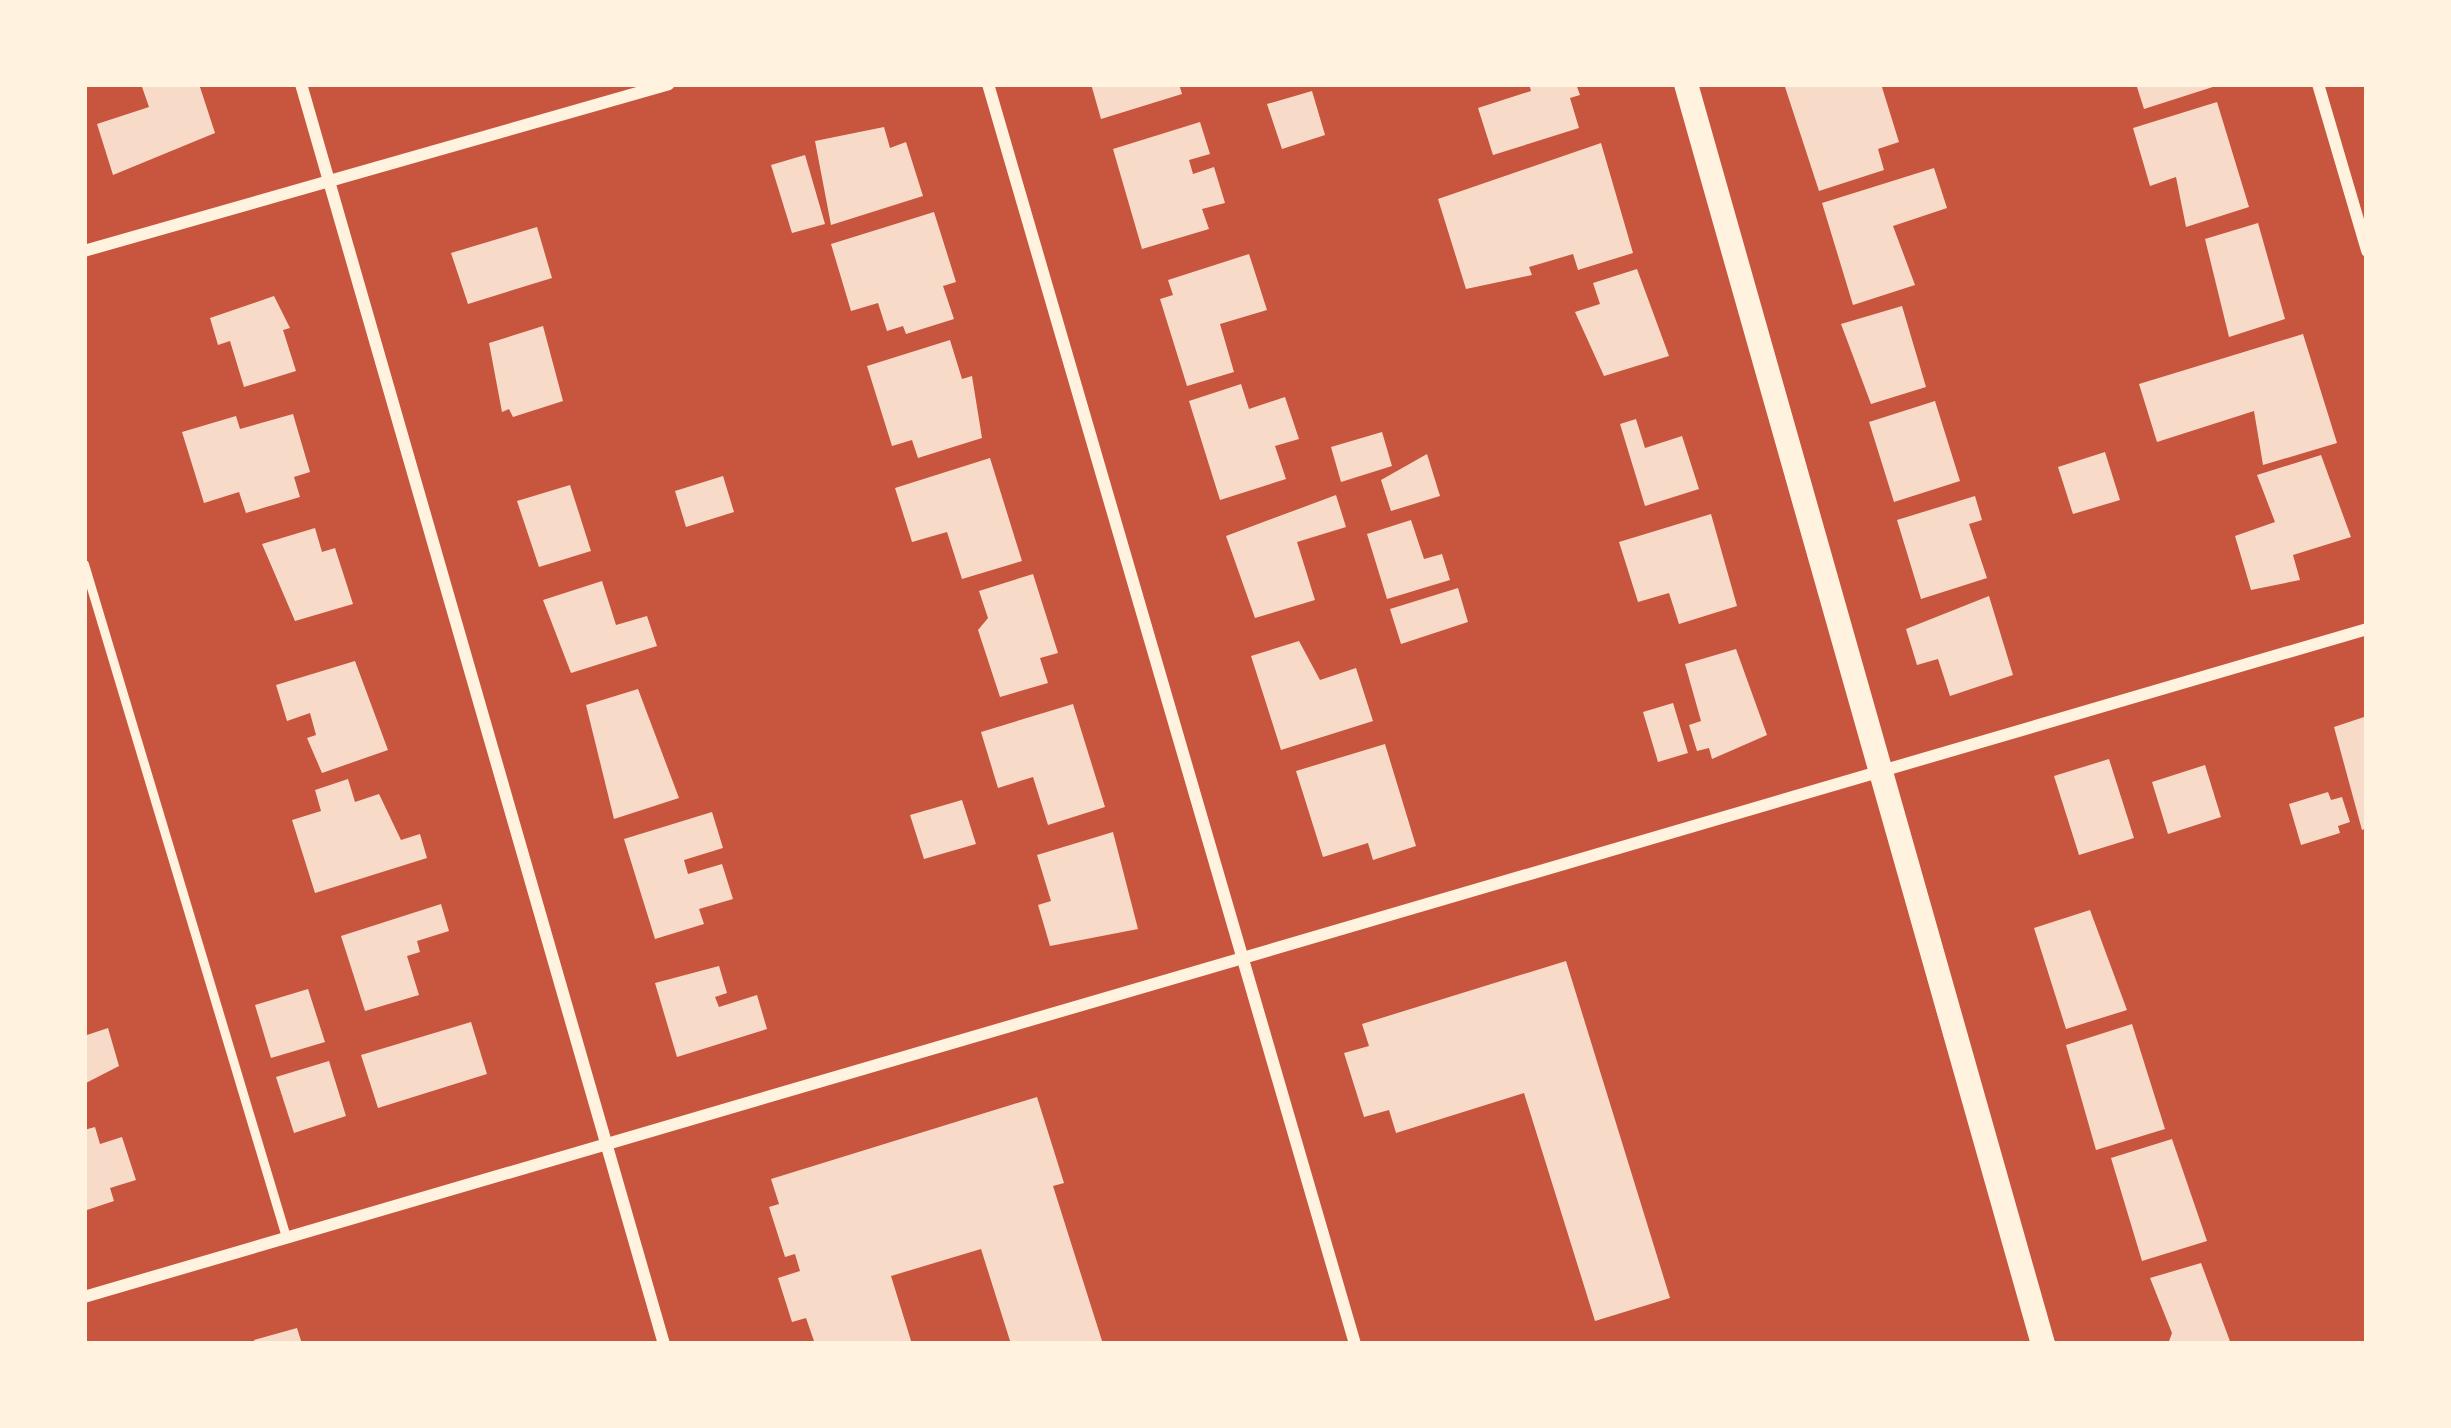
<!DOCTYPE html>
<html>
<head>
<meta charset="utf-8">
<style>
	body { margin:0 }
	#map { position:relative; width:2451px; height:1428px; overflow:hidden; background:#c8553d; font-family:Barlow,sans-serif }
	div>[style] { position:absolute }
	.building>* { inset:0; background:#f7dbc8 }
	.service>* { height:9px; margin:-4.5px; padding:0 4.5px; transform-origin:4.5px; border-radius:4.5px; background:#fff3e0 }
	.minor>* { height:12px; margin:-6px; padding:0 6px; transform-origin:6px; border-radius:6px; background:#fff3e0 }
	.secondary>* { height:24px; margin:-12px; padding:0 12px; transform-origin:12px; border-radius:12px; background:#fff3e0 }
	span { translate:-50% -50%; white-space:nowrap; text-align:center; line-height:1.15; -webkit-text-stroke:10px #fff3e0; paint-order:stroke }
	.frame { position:absolute; inset:0; border:87px solid #fff3e0; pointer-events:none }
</style>
</head>
<body>
<div id="map">
	<div class="building">
		<div style="clip-path:polygon(141px 84px,199px 84px,215px 133px,113px 175px,97px 124px,149px 107px)"></div>
		<div style="clip-path:polygon(1091px 84px,1179px 84px,1182px 94px,1101px 119px)"></div>
		<div style="clip-path:polygon(1529px 84px,1576px 84px,1580px 95px,1570px 98px,1579px 128px,1493px 155px,1478px 108px,1531px 91px)"></div>
		<div style="clip-path:polygon(1796px 84px,1881px 84px,1899px 142px,1878px 149px,1884px 170px,1819px 191px,1785px 87px)"></div>
		<div style="clip-path:polygon(2136px 84px,2219px 84px,2219px 85px,2144px 109px)"></div>
		<div style="clip-path:polygon(1312px 91px,1325px 135px,1282px 149px,1267px 104px)"></div>
		<div style="clip-path:polygon(2217px 102px,2249px 207px,2186px 227px,2176px 177px,2150px 186px,2133px 128px)"></div>
		<div style="clip-path:polygon(1200px 122px,1210px 154px,1189px 160px,1193px 174px,1214px 167px,1225px 203px,1202px 209px,1209px 229px,1142px 249px,1113px 149px)"></div>
		<div style="clip-path:polygon(884px 127px,890px 148px,906px 142px,923px 196px,831px 225px,815px 141px)"></div>
		<div style="clip-path:polygon(1601px 143px,1633px 253px,1578px 270px,1573px 254px,1529px 267px,1532px 275px,1466px 289px,1438px 199px)"></div>
		<div style="clip-path:polygon(805px 155px,825px 224px,792px 233px,771px 165px)"></div>
		<div style="clip-path:polygon(1934px 168px,1947px 208px,1893px 226px,1915px 285px,1853px 305px,1822px 203px)"></div>
		<div style="clip-path:polygon(934px 212px,956px 282px,943px 286px,954px 319px,906px 334px,903px 326px,887px 331px,878px 303px,851px 311px,831px 244px)"></div>
		<div style="clip-path:polygon(2258px 223px,2285px 319px,2229px 337px,2205px 239px)"></div>
		<div style="clip-path:polygon(537px 227px,552px 278px,468px 304px,451px 253px)"></div>
		<div style="clip-path:polygon(1249px 254px,1267px 310px,1220px 324px,1234px 372px,1187px 386px,1160px 299px,1173px 295px,1168px 280px)"></div>
		<div style="clip-path:polygon(1637px 269px,1669px 356px,1604px 376px,1575px 312px,1600px 304px,1593px 283px)"></div>
		<div style="clip-path:polygon(274px 296px,290px 328px,283px 330px,296px 371px,244px 387px,230px 341px,218px 345px,210px 318px)"></div>
		<div style="clip-path:polygon(1902px 306px,1926px 387px,1871px 404px,1841px 324px)"></div>
		<div style="clip-path:polygon(543px 326px,563px 401px,513px 417px,509px 409px,502px 412px,489px 343px)"></div>
		<div style="clip-path:polygon(2303px 334px,2337px 443px,2263px 465px,2254px 411px,2157px 442px,2139px 384px)"></div>
		<div style="clip-path:polygon(950px 340px,962px 379px,972px 376px,982px 438px,918px 458px,912px 440px,892px 446px,867px 366px)"></div>
		<div style="clip-path:polygon(1241px 384px,1249px 409px,1285px 397px,1299px 439px,1275px 446px,1286px 479px,1220px 500px,1189px 401px)"></div>
		<div style="clip-path:polygon(1935px 401px,1960px 481px,1894px 502px,1869px 422px)"></div>
		<div style="clip-path:polygon(293px 414px,310px 472px,294px 477px,300px 497px,246px 513px,239px 492px,204px 503px,182px 432px,236px 416px,240px 429px)"></div>
		<div style="clip-path:polygon(1636px 419px,1645px 448px,1682px 436px,1699px 489px,1645px 506px,1620px 424px)"></div>
		<div style="clip-path:polygon(1382px 432px,1392px 466px,1341px 482px,1331px 447px)"></div>
		<div style="clip-path:polygon(2105px 452px,2120px 500px,2073px 514px,2058px 467px)"></div>
		<div style="clip-path:polygon(1427px 454px,1440px 496px,1391px 511px,1381px 480px)"></div>
		<div style="clip-path:polygon(2321px 455px,2351px 537px,2293px 555px,2300px 580px,2251px 590px,2235px 536px,2275px 522px,2257px 475px)"></div>
		<div style="clip-path:polygon(990px 458px,1022px 561px,962px 579px,947px 532px,912px 542px,895px 488px)"></div>
		<div style="clip-path:polygon(723px 476px,734px 512px,686px 527px,675px 491px)"></div>
		<div style="clip-path:polygon(570px 485px,591px 551px,539px 567px,517px 501px)"></div>
		<div style="clip-path:polygon(1336px 495px,1346px 527px,1297px 542px,1315px 600px,1255px 618px,1226px 536px)"></div>
		<div style="clip-path:polygon(1975px 496px,1982px 520px,1969px 524px,1987px 578px,1921px 599px,1897px 520px)"></div>
		<div style="clip-path:polygon(1711px 514px,1737px 606px,1679px 624px,1669px 593px,1638px 602px,1619px 542px)"></div>
		<div style="clip-path:polygon(1411px 520px,1424px 559px,1442px 554px,1450px 580px,1387px 599px,1367px 534px)"></div>
		<div style="clip-path:polygon(315px 528px,322px 552px,335px 548px,353px 604px,295px 621px,262px 544px)"></div>
		<div style="clip-path:polygon(1033px 574px,1058px 653px,1040px 658px,1048px 683px,1000px 697px,978px 630px,988px 618px,979px 591px)"></div>
		<div style="clip-path:polygon(602px 581px,616px 625px,647px 616px,657px 646px,571px 673px,543px 600px)"></div>
		<div style="clip-path:polygon(1458px 588px,1468px 622px,1401px 644px,1390px 609px)"></div>
		<div style="clip-path:polygon(1989px 596px,2013px 675px,1950px 696px,1938px 659px,1917px 665px,1906px 629px)"></div>
		<div style="clip-path:polygon(1299px 641px,1320px 680px,1356px 668px,1373px 721px,1281px 750px,1251px 656px)"></div>
		<div style="clip-path:polygon(1736px 649px,1767px 735px,1712px 759px,1709px 748px,1697px 751px,1689px 725px,1701px 721px,1685px 664px)"></div>
		<div style="clip-path:polygon(355px 661px,388px 750px,322px 773px,307px 738px,316px 735px,310px 713px,287px 721px,276px 685px)"></div>
		<div style="clip-path:polygon(638px 689px,679px 798px,614px 819px,586px 705px)"></div>
		<div style="clip-path:polygon(1673px 703px,1688px 753px,1658px 762px,1643px 712px)"></div>
		<div style="clip-path:polygon(1073px 704px,1105px 807px,1048px 825px,1033px 777px,998px 788px,981px 732px)"></div>
		<div style="clip-path:polygon(2367px 716px,2367px 828px,2362px 830px,2334px 727px)"></div>
		<div style="clip-path:polygon(1385px 744px,1416px 846px,1373px 860px,1368px 843px,1323px 857px,1296px 771px)"></div>
		<div style="clip-path:polygon(2109px 759px,2134px 838px,2079px 855px,2054px 776px)"></div>
		<div style="clip-path:polygon(2205px 765px,2221px 817px,2168px 834px,2152px 782px)"></div>
		<div style="clip-path:polygon(348px 779px,355px 802px,379px 794px,401px 840px,420px 834px,427px 858px,315px 893px,292px 820px,321px 811px,315px 790px)"></div>
		<div style="clip-path:polygon(2328px 792px,2331px 800px,2342px 797px,2350px 822px,2338px 826px,2340px 833px,2301px 845px,2289px 804px)"></div>
		<div style="clip-path:polygon(962px 800px,976px 844px,924px 859px,910px 815px)"></div>
		<div style="clip-path:polygon(712px 812px,723px 848px,684px 860px,688px 874px,722px 864px,733px 899px,699px 909px,704px 924px,655px 939px,624px 839px)"></div>
		<div style="clip-path:polygon(1113px 832px,1138px 929px,1050px 946px,1038px 905px,1051px 901px,1037px 855px)"></div>
		<div style="clip-path:polygon(441px 904px,449px 931px,417px 941px,420px 952px,407px 956px,419px 995px,365px 1011px,341px 936px)"></div>
		<div style="clip-path:polygon(2090px 910px,2127px 1010px,2066px 1029px,2034px 928px)"></div>
		<div style="clip-path:polygon(1566px 961px,1670px 1298px,1595px 1321px,1524px 1093px,1396px 1133px,1389px 1110px,1364px 1117px,1344px 1053px,1369px 1046px,1362px 1024px)"></div>
		<div style="clip-path:polygon(719px 966px,727px 993px,715px 997px,719px 1007px,757px 995px,767px 1029px,677px 1057px,655px 983px)"></div>
		<div style="clip-path:polygon(308px 989px,325px 1042px,271px 1058px,255px 1005px)"></div>
		<div style="clip-path:polygon(471px 1022px,487px 1074px,378px 1108px,361px 1055px)"></div>
		<div style="clip-path:polygon(2132px 1024px,2165px 1129px,2096px 1150px,2066px 1045px)"></div>
		<div style="clip-path:polygon(108px 1028px,119px 1066px,84px 1084px,84px 1036px)"></div>
		<div style="clip-path:polygon(329px 1061px,346px 1116px,294px 1133px,276px 1077px)"></div>
		<div style="clip-path:polygon(1037px 1097px,1064px 1183px,1053px 1186px,1103px 1344px,1011px 1344px,981px 1249px,891px 1276px,912px 1344px,815px 1344px,806px 1318px,792px 1322px,778px 1278px,800px 1271px,795px 1254px,785px 1257px,769px 1207px,779px 1204px,771px 1179px)"></div>
		<div style="clip-path:polygon(95px 1127px,100px 1144px,122px 1137px,136px 1180px,110px 1188px,114px 1201px,84px 1211px,84px 1130px)"></div>
		<div style="clip-path:polygon(2172px 1139px,2207px 1241px,2142px 1261px,2111px 1158px)"></div>
		<div style="clip-path:polygon(2201px 1263px,2231px 1344px,2168px 1344px,2172px 1333px,2150px 1278px)"></div>
		<div style="clip-path:polygon(297px 1328px,302px 1344px,255px 1344px,254px 1340px)"></div>
	</div>
	<div class="service">
		<div style="left:84px;top:564px;width:703px;rotate:73.29deg"></div>
	</div>
	<div class="minor">
		<div style="left:301px;top:84px;width:1311px;rotate:73.93deg"></div>
		<div style="left:988px;top:84px;width:1312px;rotate:73.76deg"></div>
		<div style="left:2318px;top:84px;width:174px;rotate:73.6deg"></div>
		<div style="left:84px;top:251px;width:608px;rotate:-15.93deg"></div>
		<div style="left:84px;top:1297px;width:2379px;rotate:-16.31deg"></div>
	</div>
	<div class="secondary">
		<div style="left:1686px;top:84px;width:1310px;rotate:74.18deg"></div>
	</div>
	<div class="frame"></div>
</div>
</body>
</html>
